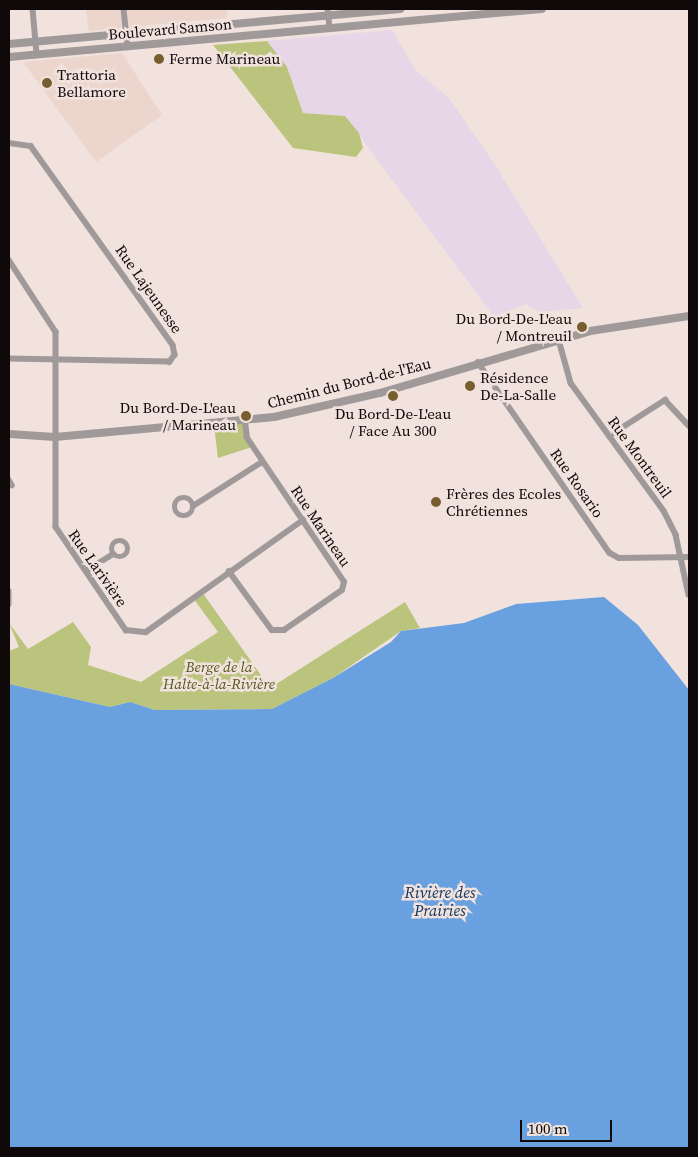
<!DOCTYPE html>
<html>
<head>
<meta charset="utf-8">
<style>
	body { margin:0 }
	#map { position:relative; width:698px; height:1157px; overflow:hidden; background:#f1e2dd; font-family:"Source Serif 4",serif }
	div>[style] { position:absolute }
	.built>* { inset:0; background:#ebd5cc }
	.industrial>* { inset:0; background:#e6d6e8 }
	.green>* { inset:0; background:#bac47c }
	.water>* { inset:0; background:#69a0df }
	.minor>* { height:5.5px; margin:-2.75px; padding:0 2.75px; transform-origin:2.75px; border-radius:2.75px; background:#a0999a }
	.minor>.ring { margin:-2.75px; padding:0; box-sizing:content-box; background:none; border:5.5px solid #a0999a; border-radius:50% }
	.tertiary>* { height:8px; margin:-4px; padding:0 4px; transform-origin:4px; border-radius:4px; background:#a0999a }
	.dots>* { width:14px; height:14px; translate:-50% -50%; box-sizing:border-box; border:2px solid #f1e2dd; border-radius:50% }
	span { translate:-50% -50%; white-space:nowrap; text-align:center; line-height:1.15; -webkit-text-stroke:5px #f1e2dd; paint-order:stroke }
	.street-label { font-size:15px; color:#0f0a09 }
	.poi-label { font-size:15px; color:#0f0a09 }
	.left { translate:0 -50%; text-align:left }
	.right { translate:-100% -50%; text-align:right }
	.park-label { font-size:15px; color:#545a1c; font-style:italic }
	.water-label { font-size:16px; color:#113861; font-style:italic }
	.frame { position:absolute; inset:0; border:10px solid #0f0a09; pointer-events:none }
	.scale { position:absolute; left:520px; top:1120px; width:92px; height:22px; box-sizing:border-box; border:2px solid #0f0a09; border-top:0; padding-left:6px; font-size:15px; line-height:18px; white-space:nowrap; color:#0f0a09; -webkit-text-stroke:4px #f1e2dd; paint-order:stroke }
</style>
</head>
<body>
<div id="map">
	<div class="built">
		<div style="clip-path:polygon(86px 9px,227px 9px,227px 18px,89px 31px)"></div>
		<div style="clip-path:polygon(122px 53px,162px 115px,96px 162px,23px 62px)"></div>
	</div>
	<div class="industrial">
		<div style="clip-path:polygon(392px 30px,416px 71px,449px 98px,495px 165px,583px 308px,540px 312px,526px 304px,494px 317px,345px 116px,303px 113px,287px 67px,267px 41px)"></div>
	</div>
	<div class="green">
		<div style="clip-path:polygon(267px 41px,287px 67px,303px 113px,345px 116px,359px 133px,363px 148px,356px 157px,293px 148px,213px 45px)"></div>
		<div style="clip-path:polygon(245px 421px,252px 447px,218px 458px,214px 425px)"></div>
		<div style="clip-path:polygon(202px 592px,270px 688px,405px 602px,420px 628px,401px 631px,333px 678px,272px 709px,155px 710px,130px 702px,110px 707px,9px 684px,9px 651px,19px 647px,9px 623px,28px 649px,73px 622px,91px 647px,88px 665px,141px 682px,218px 632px,193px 598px)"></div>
	</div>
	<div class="water">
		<div style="clip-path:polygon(604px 597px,638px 625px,689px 690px,689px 1148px,9px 1148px,9px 684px,110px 707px,130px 702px,155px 710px,272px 709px,333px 678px,391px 642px,401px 631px,464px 623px,516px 604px)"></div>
	</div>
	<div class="minor">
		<div style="left:33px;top:9px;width:45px;rotate:84.9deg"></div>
		<div style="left:124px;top:9px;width:37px;rotate:84deg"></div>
		<div style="left:328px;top:9px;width:19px;rotate:84deg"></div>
		<div style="left:9px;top:143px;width:22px;rotate:8deg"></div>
		<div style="left:31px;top:146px;width:244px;rotate:54.5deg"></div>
		<div style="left:173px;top:345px;width:10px;rotate:79deg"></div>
		<div style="left:175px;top:355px;width:9px;rotate:126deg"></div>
		<div style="left:170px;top:362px;width:161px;rotate:-178.9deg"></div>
		<div style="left:9px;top:260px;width:86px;rotate:56.9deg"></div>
		<div style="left:56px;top:332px;width:195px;rotate:90deg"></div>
		<div style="left:56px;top:527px;width:125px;rotate:55.8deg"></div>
		<div style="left:126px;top:630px;width:20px;rotate:6deg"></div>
		<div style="left:146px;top:632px;width:193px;rotate:-35.5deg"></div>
		<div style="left:559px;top:340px;width:45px;rotate:74.4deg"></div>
		<div style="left:571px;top:383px;width:158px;rotate:54deg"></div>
		<div style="left:664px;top:511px;width:27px;rotate:63deg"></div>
		<div style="left:676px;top:535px;width:61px;rotate:77.8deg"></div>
		<div style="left:478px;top:362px;width:232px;rotate:55.4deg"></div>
		<div style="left:610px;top:553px;width:10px;rotate:29deg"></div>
		<div style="left:619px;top:558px;width:70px;rotate:-0.8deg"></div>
		<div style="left:609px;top:436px;width:67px;rotate:-32.7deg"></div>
		<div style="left:665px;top:400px;width:35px;rotate:47deg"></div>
		<div style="left:9px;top:480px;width:6px;rotate:59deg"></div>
		<div class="ring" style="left:175px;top:498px;width:12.5px;height:12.5px"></div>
		<div style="left:193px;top:506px;width:82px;rotate:-32.5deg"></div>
		<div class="ring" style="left:112px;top:541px;width:10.5px;height:10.5px"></div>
		<div style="left:86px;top:571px;width:32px;rotate:-32deg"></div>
		<div style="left:229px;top:571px;width:73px;rotate:53.9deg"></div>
		<div style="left:272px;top:630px;width:12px"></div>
		<div style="left:284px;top:630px;width:70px;rotate:-34.6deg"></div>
		<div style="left:342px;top:590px;width:8px;rotate:-76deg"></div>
		<div style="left:344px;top:582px;width:174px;rotate:-124deg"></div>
		<div style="left:247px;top:438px;width:17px;rotate:-97deg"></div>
		<div style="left:9px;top:591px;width:13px;rotate:90deg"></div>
	</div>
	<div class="tertiary">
		<div style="left:9px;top:44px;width:393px;rotate:-5.1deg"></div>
		<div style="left:9px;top:57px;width:535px;rotate:-5.15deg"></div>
		<div style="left:9px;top:434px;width:46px;rotate:3.7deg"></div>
		<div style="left:55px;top:437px;width:220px;rotate:-5.2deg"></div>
		<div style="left:274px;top:417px;width:109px;rotate:-12.8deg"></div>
		<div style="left:380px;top:393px;width:219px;rotate:-16.4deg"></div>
		<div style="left:590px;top:331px;width:100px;rotate:-8.6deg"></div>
	</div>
	<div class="dots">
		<div style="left:159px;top:59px;background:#775e2f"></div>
		<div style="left:47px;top:83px;background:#775e2f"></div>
		<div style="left:582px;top:327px;background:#775e2f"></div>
		<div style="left:470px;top:386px;background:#775e2f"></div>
		<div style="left:393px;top:396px;background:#775e2f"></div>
		<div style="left:246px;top:416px;background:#775e2f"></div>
		<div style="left:436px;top:502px;background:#775e2f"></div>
	</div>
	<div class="street-label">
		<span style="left:170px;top:29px;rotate:-5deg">Boulevard Samson</span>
		<span style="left:149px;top:289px;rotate:55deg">Rue Lajeunesse</span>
		<span style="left:349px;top:383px;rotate:-14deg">Chemin du Bord-de-l'Eau</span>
		<span style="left:640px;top:457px;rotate:54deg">Rue Montreuil</span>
		<span style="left:577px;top:483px;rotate:55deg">Rue Rosario</span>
		<span style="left:321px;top:526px;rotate:56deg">Rue Marineau</span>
		<span style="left:98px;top:568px;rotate:55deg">Rue Larivière</span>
	</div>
	<div class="poi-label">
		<span class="left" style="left:169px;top:59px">Ferme Marineau</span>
		<span class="left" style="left:57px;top:83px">Trattoria<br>Bellamore</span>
		<span class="right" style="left:572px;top:327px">Du Bord-De-L'eau<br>/ Montreuil</span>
		<span class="left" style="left:480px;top:386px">Résidence<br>De-La-Salle</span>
		<span class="right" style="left:236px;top:416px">Du Bord-De-L'eau<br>/ Marineau</span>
		<span style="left:393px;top:422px">Du Bord-De-L'eau<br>/ Face Au 300</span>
		<span class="left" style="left:446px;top:502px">Frères des Ecoles<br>Chrétiennes</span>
	</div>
	<div class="park-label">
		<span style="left:219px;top:675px">Berge de la<br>Halte-à-la-Rivière</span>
	</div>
	<div class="water-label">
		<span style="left:440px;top:901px">Rivière des<br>Prairies</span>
	</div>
	<div class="frame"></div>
	<div class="scale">100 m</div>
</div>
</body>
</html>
